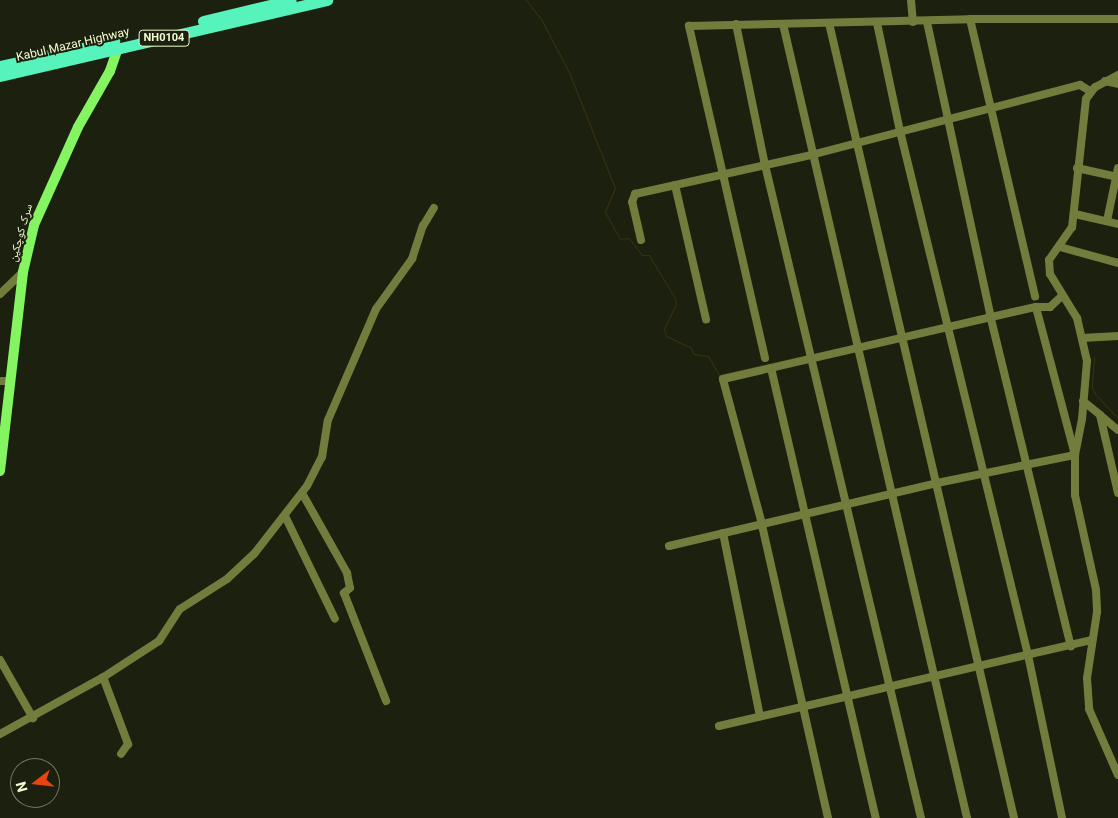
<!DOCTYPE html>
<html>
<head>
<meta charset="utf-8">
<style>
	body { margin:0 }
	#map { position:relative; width:1118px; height:818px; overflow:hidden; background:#1c210f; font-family:Roboto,"Noto Naskh Arabic",sans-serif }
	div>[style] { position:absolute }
	.stream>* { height:1px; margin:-0.5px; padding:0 0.5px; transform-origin:0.5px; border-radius:0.5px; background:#3c310d }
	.minor>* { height:8px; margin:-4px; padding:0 4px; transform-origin:4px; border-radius:4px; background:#727d3d }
	.major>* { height:10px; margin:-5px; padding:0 5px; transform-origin:5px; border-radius:5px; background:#85f461 }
	.highway>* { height:11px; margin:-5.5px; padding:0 5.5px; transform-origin:5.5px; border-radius:5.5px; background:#56f3bd }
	span { translate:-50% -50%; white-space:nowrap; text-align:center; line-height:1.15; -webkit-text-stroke:4px #1c210f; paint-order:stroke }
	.shield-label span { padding:1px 4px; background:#1c210f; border:1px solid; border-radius:4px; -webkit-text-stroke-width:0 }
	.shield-label { font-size:11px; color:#f2fcd2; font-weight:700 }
	.street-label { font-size:12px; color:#f2fcd2 }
	.north { position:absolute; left:10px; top:758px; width:50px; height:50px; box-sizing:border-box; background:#1c210f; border:1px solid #72795d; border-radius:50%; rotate:254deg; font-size:14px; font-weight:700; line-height:20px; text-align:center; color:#f2fcd2 }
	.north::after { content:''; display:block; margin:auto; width:18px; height:22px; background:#ea4310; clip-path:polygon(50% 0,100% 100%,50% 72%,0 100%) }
</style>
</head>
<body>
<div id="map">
	<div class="stream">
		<div style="left:526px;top:0;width:24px;rotate:52deg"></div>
		<div style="left:541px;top:19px;width:60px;rotate:62.2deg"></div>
		<div style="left:569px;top:72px;width:125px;rotate:68.4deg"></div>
		<div style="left:615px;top:188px;width:26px;rotate:113deg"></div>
		<div style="left:605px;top:212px;width:31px;rotate:61deg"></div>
		<div style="left:620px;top:239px;width:9px;rotate:-6deg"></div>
		<div style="left:629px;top:238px;width:21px;rotate:53deg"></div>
		<div style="left:642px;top:255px;width:7px"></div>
		<div style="left:649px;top:255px;width:50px;rotate:58.8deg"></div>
		<div style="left:675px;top:298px;width:6px;rotate:81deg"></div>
		<div style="left:676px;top:304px;width:28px;rotate:116deg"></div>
		<div style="left:664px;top:329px;width:7px;rotate:74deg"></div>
		<div style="left:666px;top:336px;width:26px;rotate:25deg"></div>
		<div style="left:690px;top:347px;width:8px;rotate:60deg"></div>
		<div style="left:694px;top:354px;width:14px;rotate:8deg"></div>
		<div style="left:708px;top:356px;width:22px;rotate:60deg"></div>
		<div style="left:719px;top:375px;width:89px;rotate:-12.9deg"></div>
		<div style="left:1094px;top:357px;width:30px;rotate:94deg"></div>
		<div style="left:1092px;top:387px;width:8px;rotate:67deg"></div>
		<div style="left:1095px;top:394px;width:33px;rotate:46deg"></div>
	</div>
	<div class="minor">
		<div style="left:911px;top:0;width:22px;rotate:85deg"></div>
		<div style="left:970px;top:19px;width:285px;rotate:76.8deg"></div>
		<div style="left:927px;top:22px;width:304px;rotate:77.8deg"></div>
		<div style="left:991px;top:319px;width:337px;rotate:76.3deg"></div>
		<div style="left:829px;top:23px;width:816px;rotate:76.9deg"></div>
		<div style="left:877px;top:23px;width:110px;rotate:78deg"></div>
		<div style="left:900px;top:131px;width:539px;rotate:76.27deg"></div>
		<div style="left:1028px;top:655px;width:167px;rotate:78.2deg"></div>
		<div style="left:736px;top:24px;width:144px;rotate:78.4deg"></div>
		<div style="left:765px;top:165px;width:671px;rotate:76.56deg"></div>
		<div style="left:783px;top:24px;width:815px;rotate:76.95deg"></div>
		<div style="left:1118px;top:75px;width:26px;rotate:152deg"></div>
		<div style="left:1095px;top:87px;width:15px;rotate:127deg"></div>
		<div style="left:1086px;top:99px;width:129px;rotate:96.2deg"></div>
		<div style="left:1072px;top:227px;width:40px;rotate:124.9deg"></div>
		<div style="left:1049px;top:260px;width:14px;rotate:86deg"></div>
		<div style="left:1050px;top:274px;width:52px;rotate:58.5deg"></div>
		<div style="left:1077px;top:318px;width:44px;rotate:76.9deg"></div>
		<div style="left:1087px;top:361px;width:58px;rotate:94.9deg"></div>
		<div style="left:1082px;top:419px;width:37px;rotate:101deg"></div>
		<div style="left:1075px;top:455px;width:40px;rotate:90deg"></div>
		<div style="left:1075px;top:495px;width:97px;rotate:77.5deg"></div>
		<div style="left:1096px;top:590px;width:22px;rotate:87deg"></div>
		<div style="left:1097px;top:612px;width:67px;rotate:98.6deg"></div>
		<div style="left:1087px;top:678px;width:31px;rotate:86deg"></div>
		<div style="left:1089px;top:709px;width:72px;rotate:66.3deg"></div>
		<div style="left:1105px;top:81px;width:13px;rotate:13deg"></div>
		<div style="left:1077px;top:168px;width:42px;rotate:12.4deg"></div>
		<div style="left:675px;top:185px;width:138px;rotate:77deg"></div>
		<div style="left:1075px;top:214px;width:44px;rotate:13.1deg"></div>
		<div style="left:1107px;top:221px;width:54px;rotate:-78.3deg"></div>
		<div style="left:641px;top:240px;width:39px;rotate:-103deg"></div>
		<div style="left:632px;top:202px;width:9px;rotate:-69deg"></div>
		<div style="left:635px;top:194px;width:180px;rotate:-12.5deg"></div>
		<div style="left:811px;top:155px;width:278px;rotate:-14.6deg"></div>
		<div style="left:1080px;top:85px;width:12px;rotate:31deg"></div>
		<div style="left:1060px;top:247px;width:60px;rotate:15.4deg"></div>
		<div style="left:0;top:294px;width:32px;rotate:-44deg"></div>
		<div style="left:1082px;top:338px;width:36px;rotate:-3deg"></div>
		<div style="left:765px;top:358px;width:341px;rotate:-102.9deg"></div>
		<div style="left:689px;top:26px;width:281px;rotate:-1.4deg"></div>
		<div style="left:970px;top:19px;width:148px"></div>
		<div style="left:771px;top:368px;width:462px;rotate:76.9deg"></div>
		<div style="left:0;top:381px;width:9px"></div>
		<div style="left:1083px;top:401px;width:22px;rotate:39deg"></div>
		<div style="left:1100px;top:415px;width:80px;rotate:77deg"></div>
		<div style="left:1100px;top:415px;width:23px;rotate:40deg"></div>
		<div style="left:302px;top:493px;width:92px;rotate:60.6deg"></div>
		<div style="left:347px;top:573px;width:15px;rotate:79deg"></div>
		<div style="left:350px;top:588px;width:8px;rotate:140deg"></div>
		<div style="left:344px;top:593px;width:116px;rotate:68.7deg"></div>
		<div style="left:285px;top:516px;width:114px;rotate:64.1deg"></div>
		<div style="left:723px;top:533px;width:187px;rotate:78.6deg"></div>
		<div style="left:669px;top:546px;width:275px;rotate:-13.2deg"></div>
		<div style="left:937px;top:483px;width:141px;rotate:-11.5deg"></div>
		<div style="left:1075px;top:455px;width:153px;rotate:-104.8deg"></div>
		<div style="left:0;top:660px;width:67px;rotate:60.4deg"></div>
		<div style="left:103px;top:677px;width:72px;rotate:69.5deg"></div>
		<div style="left:128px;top:744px;width:12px;rotate:125deg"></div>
		<div style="left:719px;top:726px;width:383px;rotate:-13deg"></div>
		<div style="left:0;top:734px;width:116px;rotate:-28.8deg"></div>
		<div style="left:102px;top:678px;width:68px;rotate:-33deg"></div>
		<div style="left:159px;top:641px;width:38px;rotate:-57deg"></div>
		<div style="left:180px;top:609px;width:56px;rotate:-32.6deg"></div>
		<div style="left:227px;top:579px;width:37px;rotate:-43deg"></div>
		<div style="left:254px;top:554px;width:86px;rotate:-52.1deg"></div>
		<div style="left:307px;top:486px;width:33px;rotate:-63deg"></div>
		<div style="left:322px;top:457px;width:37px;rotate:-81deg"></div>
		<div style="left:328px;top:420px;width:121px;rotate:-66.6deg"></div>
		<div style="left:376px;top:309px;width:62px;rotate:-54.2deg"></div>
		<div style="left:412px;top:259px;width:35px;rotate:-72deg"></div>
		<div style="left:423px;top:226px;width:21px;rotate:-59deg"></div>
		<div style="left:828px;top:818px;width:301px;rotate:-102.7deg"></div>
		<div style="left:762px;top:524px;width:150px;rotate:-105.1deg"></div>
		<div style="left:723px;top:379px;width:321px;rotate:-13deg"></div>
		<div style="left:1036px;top:307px;width:14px"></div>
		<div style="left:1050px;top:307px;width:16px;rotate:-43deg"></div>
	</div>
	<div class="major">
		<div style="left:0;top:471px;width:200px;rotate:-83.4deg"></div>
		<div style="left:23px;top:272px;width:48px;rotate:-76.8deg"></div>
		<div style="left:34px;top:225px;width:107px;rotate:-65.8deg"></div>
		<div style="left:78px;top:127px;width:64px;rotate:-60.3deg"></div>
		<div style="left:110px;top:71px;width:24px;rotate:-71deg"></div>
	</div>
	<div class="highway">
		<div style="left:203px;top:21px;width:90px;rotate:-13.4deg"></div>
		<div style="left:0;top:66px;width:117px;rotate:-12.4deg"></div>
		<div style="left:0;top:76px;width:336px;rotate:-13.1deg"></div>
	</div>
	<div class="shield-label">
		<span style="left:164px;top:38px">NH0104</span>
	</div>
	<div class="street-label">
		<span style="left:73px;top:45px;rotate:-13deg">Kabul Mazar Highway</span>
		<span style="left:21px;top:233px;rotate:-74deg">سرک کوچکین</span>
	</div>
	<div class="north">N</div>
</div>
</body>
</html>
